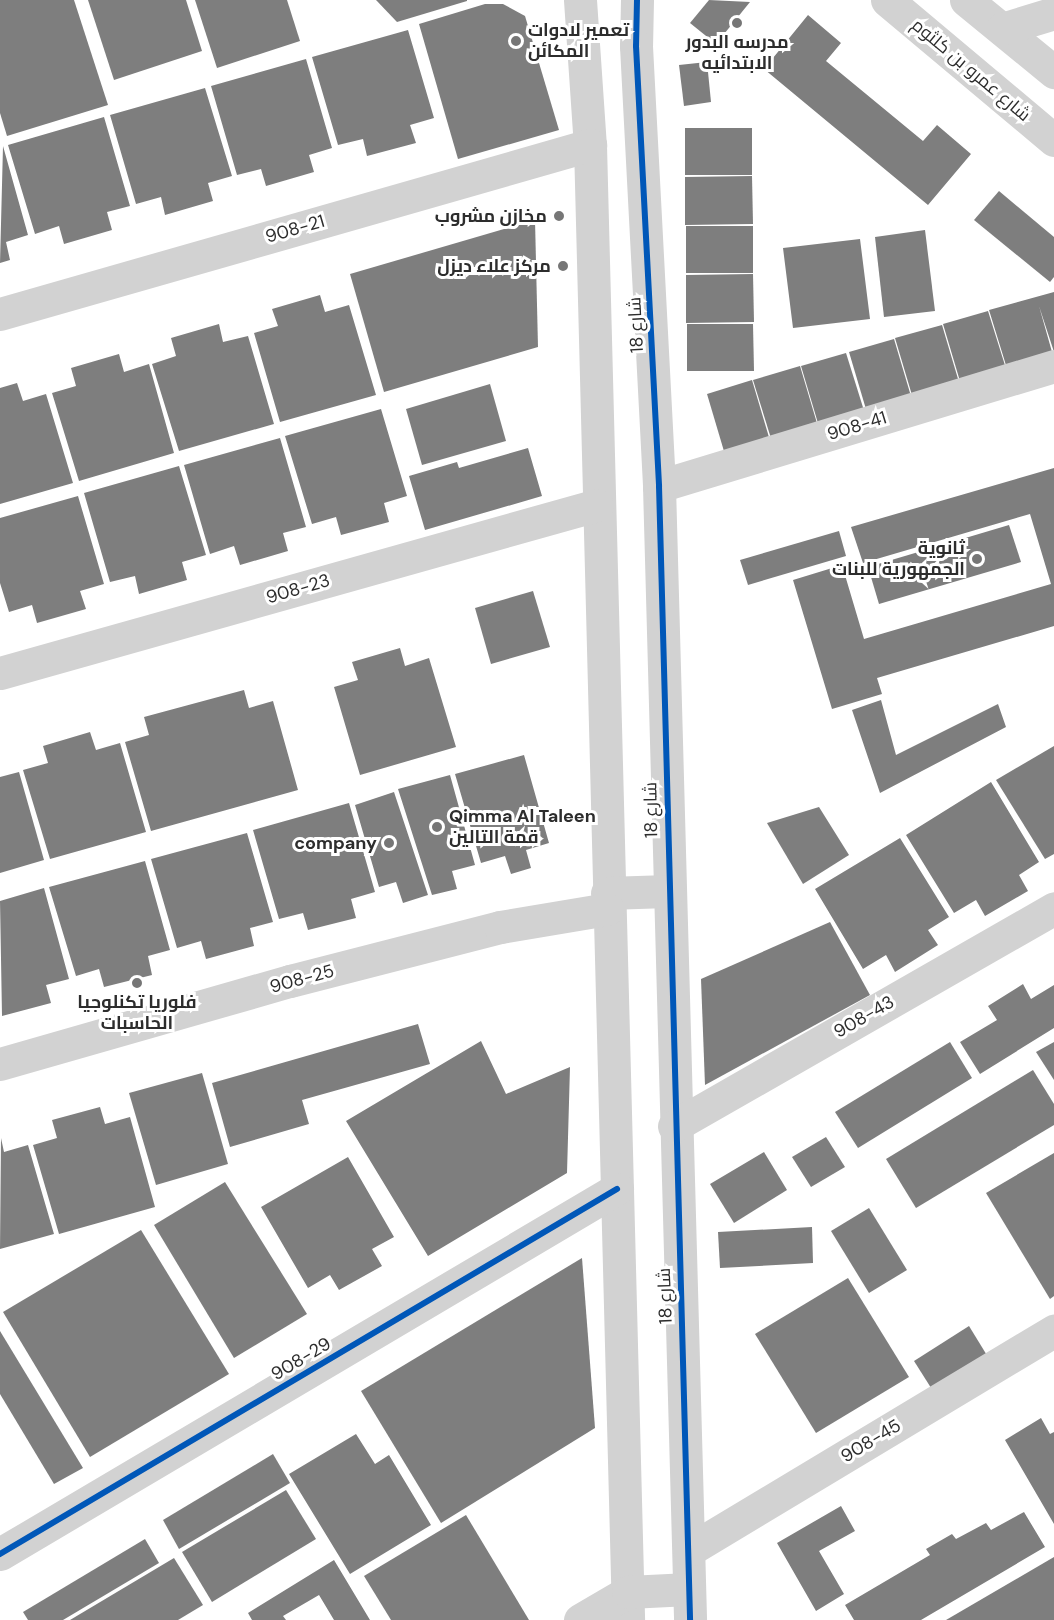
<!DOCTYPE html>
<html>
<head>
<meta charset="utf-8">
<style>
	body { margin:0 }
	#map { position:relative; width:1054px; height:1620px; overflow:hidden; background:#fff; font-family:"DM Sans",Cairo,sans-serif }
	div>[style] { position:absolute }
	.building>* { inset:0; background:#7e7e7e }
	.minor>* { height:33px; margin:-16.5px; padding:0 16.5px; transform-origin:16.5px; border-radius:16.5px; background:#d2d2d2 }
	.cycleway>* { height:6px; margin:-3px; padding:0 3px; transform-origin:3px; border-radius:3px; background:#0057b8 }
	.dots>* { width:16px; height:16px; translate:-50% -50%; box-sizing:border-box; border:3px solid #fff; border-radius:50% }
	span { translate:-50% -50%; white-space:nowrap; text-align:center; line-height:1.15; -webkit-text-stroke:6px #fff; paint-order:stroke }
	.poi-label { font-size:18px; color:#2d2d2d; font-weight:700 }
	.left { translate:0 -50%; text-align:left }
	.right { translate:-100% -50%; text-align:right }
	.street-label { font-size:18px; color:#2d2d2d }
</style>
</head>
<body>
<div id="map">
	<div class="building">
		<div style="clip-path:polygon(0 0,74px 0,108px 105px,7px 136px,0 113px)"></div>
		<div style="clip-path:polygon(88px 0,186px 0,202px 51px,114px 80px)"></div>
		<div style="clip-path:polygon(195px 0,287px 0,300px 41px,217px 68px)"></div>
		<div style="clip-path:polygon(376px 0,467px 0,467px 1px,397px 22px)"></div>
		<div style="clip-path:polygon(709px 0,750px 2px,716px 44px,690px 23px)"></div>
		<div style="clip-path:polygon(485px 4px,503px 4px,525px 16px,559px 130px,458px 159px,419px 24px)"></div>
		<div style="clip-path:polygon(808px 15px,841px 43px,826px 61px,923px 141px,937px 125px,971px 154px,928px 205px,764px 69px)"></div>
		<div style="clip-path:polygon(408px 30px,434px 118px,410px 125px,416px 143px,367px 156px,363px 139px,338px 145px,312px 57px)"></div>
		<div style="clip-path:polygon(306px 59px,332px 148px,309px 155px,314px 172px,266px 186px,261px 169px,237px 175px,211px 86px)"></div>
		<div style="clip-path:polygon(707px 62px,711px 102px,684px 106px,679px 65px)"></div>
		<div style="clip-path:polygon(205px 88px,232px 176px,208px 183px,213px 201px,165px 215px,161px 197px,136px 204px,110px 115px)"></div>
		<div style="clip-path:polygon(104px 117px,130px 206px,107px 212px,112px 230px,64px 244px,59px 226px,35px 234px,8px 145px)"></div>
		<div style="clip-path:polygon(685px 128px,752px 128px,752px 175px,685px 175px)"></div>
		<div style="clip-path:polygon(3px 146px,28px 235px,6px 242px,10px 260px,0 263px)"></div>
		<div style="clip-path:polygon(752px 176px,753px 224px,685px 225px,685px 177px)"></div>
		<div style="clip-path:polygon(999px 191px,1054px 237px,1054px 277px,1050px 282px,974px 220px)"></div>
		<div style="clip-path:polygon(535px 220px,538px 347px,384px 392px,350px 274px)"></div>
		<div style="clip-path:polygon(686px 226px,753px 226px,753px 273px,686px 273px)"></div>
		<div style="clip-path:polygon(925px 230px,935px 311px,884px 317px,875px 237px)"></div>
		<div style="clip-path:polygon(860px 239px,870px 319px,793px 328px,783px 248px)"></div>
		<div style="clip-path:polygon(753px 274px,754px 322px,686px 323px,686px 275px)"></div>
		<div style="clip-path:polygon(1054px 292px,1054px 352px,1039px 306px,1054px 359px,1009px 375px,989px 310px)"></div>
		<div style="clip-path:polygon(320px 295px,325px 312px,349px 305px,376px 395px,280px 422px,254px 333px,278px 326px,272px 309px)"></div>
		<div style="clip-path:polygon(988px 311px,1008px 375px,962px 388px,943px 324px)"></div>
		<div style="clip-path:polygon(219px 324px,223px 342px,248px 336px,274px 424px,179px 451px,152px 364px,176px 356px,171px 338px)"></div>
		<div style="clip-path:polygon(687px 324px,753px 324px,754px 371px,687px 371px)"></div>
		<div style="clip-path:polygon(942px 325px,961px 389px,914px 402px,895px 338px)"></div>
		<div style="clip-path:polygon(894px 339px,913px 403px,868px 416px,849px 352px)"></div>
		<div style="clip-path:polygon(846px 353px,866px 417px,820px 430px,801px 366px)"></div>
		<div style="clip-path:polygon(119px 354px,124px 372px,149px 364px,174px 453px,79px 481px,52px 393px,76px 386px,71px 368px)"></div>
		<div style="clip-path:polygon(800px 366px,819px 430px,773px 445px,753px 380px)"></div>
		<div style="clip-path:polygon(752px 380px,771px 444px,726px 458px,707px 394px)"></div>
		<div style="clip-path:polygon(17px 383px,23px 401px,46px 394px,73px 483px,0 504px,0 388px)"></div>
		<div style="clip-path:polygon(490px 384px,506px 441px,422px 465px,406px 409px)"></div>
		<div style="clip-path:polygon(381px 409px,407px 496px,384px 503px,389px 522px,341px 535px,336px 517px,312px 524px,285px 436px)"></div>
		<div style="clip-path:polygon(280px 438px,306px 527px,283px 533px,288px 551px,240px 565px,234px 546px,210px 554px,184px 465px)"></div>
		<div style="clip-path:polygon(528px 448px,542px 496px,425px 530px,409px 476px,457px 462px,459px 468px)"></div>
		<div style="clip-path:polygon(179px 466px,206px 555px,182px 562px,187px 580px,139px 594px,135px 576px,110px 582px,84px 493px)"></div>
		<div style="clip-path:polygon(1054px 468px,1054px 626px,877px 678px,882px 694px,832px 709px,793px 580px,842px 565px,864px 639px,1051px 584px,1030px 514px,863px 563px,851px 527px)"></div>
		<div style="clip-path:polygon(78px 496px,104px 584px,80px 591px,86px 609px,37px 623px,32px 605px,9px 612px,0 583px,0 518px)"></div>
		<div style="clip-path:polygon(1009px 525px,1021px 562px,879px 604px,868px 567px)"></div>
		<div style="clip-path:polygon(839px 531px,846px 556px,748px 585px,740px 560px)"></div>
		<div style="clip-path:polygon(533px 591px,550px 647px,491px 664px,475px 608px)"></div>
		<div style="clip-path:polygon(400px 648px,405px 666px,429px 658px,456px 747px,360px 775px,334px 687px,358px 680px,352px 662px)"></div>
		<div style="clip-path:polygon(244px 690px,249px 708px,273px 701px,298px 790px,151px 831px,125px 742px,149px 735px,144px 717px)"></div>
		<div style="clip-path:polygon(881px 700px,896px 755px,998px 704px,1006px 727px,880px 793px,852px 710px)"></div>
		<div style="clip-path:polygon(90px 732px,96px 750px,120px 743px,146px 832px,50px 859px,23px 770px,48px 763px,43px 746px)"></div>
		<div style="clip-path:polygon(1054px 746px,1054px 854px,1045px 859px,996px 780px)"></div>
		<div style="clip-path:polygon(524px 755px,549px 843px,526px 850px,531px 868px,511px 874px,505px 856px,481px 863px,455px 774px)"></div>
		<div style="clip-path:polygon(19px 772px,44px 860px,0 873px,0 777px)"></div>
		<div style="clip-path:polygon(450px 775px,475px 865px,452px 871px,457px 889px,432px 895px,398px 789px)"></div>
		<div style="clip-path:polygon(991px 782px,1039px 862px,1019px 875px,1028px 891px,985px 916px,976px 900px,954px 913px,906px 835px)"></div>
		<div style="clip-path:polygon(394px 792px,428px 895px,403px 903px,396px 882px,379px 887px,355px 805px)"></div>
		<div style="clip-path:polygon(349px 803px,375px 892px,351px 899px,356px 918px,308px 930px,303px 913px,279px 919px,253px 830px)"></div>
		<div style="clip-path:polygon(819px 807px,849px 855px,803px 884px,767px 823px)"></div>
		<div style="clip-path:polygon(247px 833px,273px 922px,250px 928px,254px 946px,206px 959px,201px 941px,177px 948px,151px 859px)"></div>
		<div style="clip-path:polygon(900px 838px,949px 917px,928px 930px,938px 945px,895px 972px,886px 955px,863px 969px,815px 889px)"></div>
		<div style="clip-path:polygon(145px 861px,170px 950px,148px 956px,152px 975px,104px 987px,99px 969px,76px 976px,49px 887px)"></div>
		<div style="clip-path:polygon(44px 888px,69px 979px,46px 985px,51px 1003px,2px 1016px,0 901px)"></div>
		<div style="clip-path:polygon(830px 922px,870px 995px,705px 1085px,701px 979px)"></div>
		<div style="clip-path:polygon(1023px 984px,1031px 999px,1054px 985px,1054px 1028px,980px 1074px,960px 1042px,997px 1020px,988px 1006px)"></div>
		<div style="clip-path:polygon(418px 1024px,430px 1064px,302px 1100px,309px 1124px,230px 1147px,212px 1083px)"></div>
		<div style="clip-path:polygon(481px 1041px,506px 1094px,570px 1067px,567px 1173px,428px 1256px,346px 1121px)"></div>
		<div style="clip-path:polygon(950px 1042px,972px 1078px,858px 1148px,835px 1112px)"></div>
		<div style="clip-path:polygon(1054px 1042px,1054px 1080px,1036px 1052px)"></div>
		<div style="clip-path:polygon(1033px 1070px,1054px 1104px,1054px 1125px,916px 1208px,886px 1159px)"></div>
		<div style="clip-path:polygon(202px 1073px,228px 1164px,156px 1185px,129px 1093px)"></div>
		<div style="clip-path:polygon(100px 1107px,105px 1124px,130px 1117px,155px 1207px,59px 1234px,33px 1145px,57px 1138px,52px 1120px)"></div>
		<div style="clip-path:polygon(826px 1137px,845px 1167px,811px 1187px,792px 1157px)"></div>
		<div style="clip-path:polygon(1px 1138px,4px 1152px,28px 1145px,54px 1234px,0 1249px)"></div>
		<div style="clip-path:polygon(764px 1152px,787px 1190px,734px 1223px,710px 1184px)"></div>
		<div style="clip-path:polygon(1054px 1153px,1054px 1296px,1050px 1299px,986px 1193px)"></div>
		<div style="clip-path:polygon(348px 1157px,394px 1237px,372px 1249px,382px 1266px,339px 1290px,330px 1275px,308px 1288px,261px 1207px)"></div>
		<div style="clip-path:polygon(225px 1182px,307px 1314px,234px 1358px,154px 1225px)"></div>
		<div style="clip-path:polygon(869px 1208px,907px 1270px,869px 1293px,831px 1231px)"></div>
		<div style="clip-path:polygon(812px 1227px,813px 1263px,720px 1268px,718px 1232px)"></div>
		<div style="clip-path:polygon(141px 1230px,229px 1374px,90px 1457px,3px 1312px)"></div>
		<div style="clip-path:polygon(582px 1258px,595px 1428px,441px 1523px,361px 1391px)"></div>
		<div style="clip-path:polygon(848px 1278px,909px 1377px,816px 1433px,755px 1334px)"></div>
		<div style="clip-path:polygon(969px 1326px,988px 1357px,933px 1391px,914px 1361px)"></div>
		<div style="clip-path:polygon(0 1331px,83px 1468px,54px 1484px,0 1394px)"></div>
		<div style="clip-path:polygon(1041px 1418px,1050px 1434px,1054px 1432px,1054px 1524px,1005px 1440px)"></div>
		<div style="clip-path:polygon(356px 1434px,375px 1464px,389px 1455px,431px 1525px,350px 1574px,289px 1474px)"></div>
		<div style="clip-path:polygon(273px 1454px,290px 1483px,179px 1549px,163px 1520px)"></div>
		<div style="clip-path:polygon(286px 1490px,316px 1539px,212px 1602px,182px 1552px)"></div>
		<div style="clip-path:polygon(841px 1506px,855px 1531px,819px 1551px,844px 1594px,816px 1611px,777px 1543px)"></div>
		<div style="clip-path:polygon(1024px 1512px,1045px 1547px,921px 1620px,854px 1620px,845px 1605px,930px 1555px,926px 1549px,952px 1534px,956px 1539px,986px 1523px,991px 1530px)"></div>
		<div style="clip-path:polygon(466px 1515px,529px 1620px,391px 1620px,364px 1576px)"></div>
		<div style="clip-path:polygon(145px 1539px,159px 1563px,63px 1620px,28px 1620px,23px 1612px)"></div>
		<div style="clip-path:polygon(1054px 1557px,1054px 1620px,946px 1620px)"></div>
		<div style="clip-path:polygon(174px 1558px,203px 1605px,178px 1620px,70px 1620px)"></div>
		<div style="clip-path:polygon(334px 1560px,370px 1620px,334px 1620px,319px 1595px,283px 1616px,286px 1620px,252px 1620px,248px 1613px)"></div>
	</div>
	<div class="minor">
		<div style="left:580px;top:0;width:145px;rotate:86.1deg"></div>
		<div style="left:590px;top:145px;width:1475px;rotate:88.52deg"></div>
		<div style="left:637px;top:0;width:46px;rotate:91.2deg"></div>
		<div style="left:636px;top:46px;width:441px;rotate:87deg"></div>
		<div style="left:659px;top:486px;width:1134px;rotate:88.43deg"></div>
		<div style="left:887px;top:0;width:218px;rotate:40deg"></div>
		<div style="left:966px;top:0;width:114px;rotate:39.3deg"></div>
		<div style="left:1002px;top:29px;width:54px;rotate:-17.1deg"></div>
		<div style="left:0;top:314px;width:614px;rotate:-15.98deg"></div>
		<div style="left:659px;top:486px;width:413px;rotate:-16.9deg"></div>
		<div style="left:0;top:673px;width:620px;rotate:-15.72deg"></div>
		<div style="left:607px;top:893px;width:61px;rotate:-1.9deg"></div>
		<div style="left:0;top:1064px;width:302px;rotate:-16deg"></div>
		<div style="left:290px;top:981px;width:217px;rotate:-14.4deg"></div>
		<div style="left:500px;top:927px;width:109px;rotate:-9.5deg"></div>
		<div style="left:674px;top:1126px;width:438px;rotate:-29.8deg"></div>
		<div style="left:689px;top:1550px;width:426px;rotate:-31deg"></div>
		<div style="left:0;top:1554px;width:717px;rotate:-30.61deg"></div>
		<div style="left:580px;top:1620px;width:56px;rotate:-30.3deg"></div>
		<div style="left:628px;top:1592px;width:61px;rotate:-2.8deg"></div>
	</div>
	<div class="cycleway">
		<div style="left:637px;top:0;width:46px;rotate:91.2deg"></div>
		<div style="left:636px;top:46px;width:441px;rotate:87deg"></div>
		<div style="left:659px;top:486px;width:1134px;rotate:88.43deg"></div>
		<div style="left:0;top:1554px;width:717px;rotate:-30.61deg"></div>
	</div>
	<div class="dots">
		<div style="left:737px;top:23px;background:#767676"></div>
		<div style="left:516px;top:41px;background:#767676"></div>
		<div style="left:559px;top:216px;background:#767676"></div>
		<div style="left:563px;top:266px;background:#767676"></div>
		<div style="left:977px;top:559px;background:#767676"></div>
		<div style="left:437px;top:827px;background:#767676"></div>
		<div style="left:389px;top:843px;background:#767676"></div>
		<div style="left:137px;top:983px;background:#767676"></div>
	</div>
	<div class="poi-label">
		<span class="left" style="left:528px;top:41px">تعمير لادوات<br>المكائن</span>
		<span style="left:737px;top:53px">مدرسه البدور<br>الابتدائيه</span>
		<span class="right" style="left:547px;top:216px">مخازن مشروب</span>
		<span class="right" style="left:551px;top:266px">مركز علاء ديزل</span>
		<span class="right" style="left:965px;top:559px">ثانوية<br>الجمهورية للبنات</span>
		<span class="left" style="left:449px;top:827px">Qimma Al Taleen<br>قمة التالين</span>
		<span class="right" style="left:377px;top:843px">company</span>
		<span style="left:137px;top:1013px">فلوريا تكنلوجيا<br>الحاسبات</span>
	</div>
	<div class="street-label">
		<span style="left:971px;top:70px;rotate:40deg">شارع عمرو بن كلثوم</span>
		<span style="left:295px;top:229px;rotate:-16deg">908-21</span>
		<span style="left:636px;top:325px;rotate:-93deg">شارع 18</span>
		<span style="left:857px;top:426px;rotate:-17deg">908-41</span>
		<span style="left:298px;top:589px;rotate:-16deg">908-23</span>
		<span style="left:651px;top:810px;rotate:-91deg">شارع 18</span>
		<span style="left:302px;top:979px;rotate:-15deg">908-25</span>
		<span style="left:864px;top:1017px;rotate:-30deg">908-43</span>
		<span style="left:665px;top:1296px;rotate:-92deg">شارع 18</span>
		<span style="left:301px;top:1359px;rotate:-31deg">908-29</span>
		<span style="left:871px;top:1441px;rotate:-31deg">908-45</span>
	</div>
</div>
</body>
</html>
